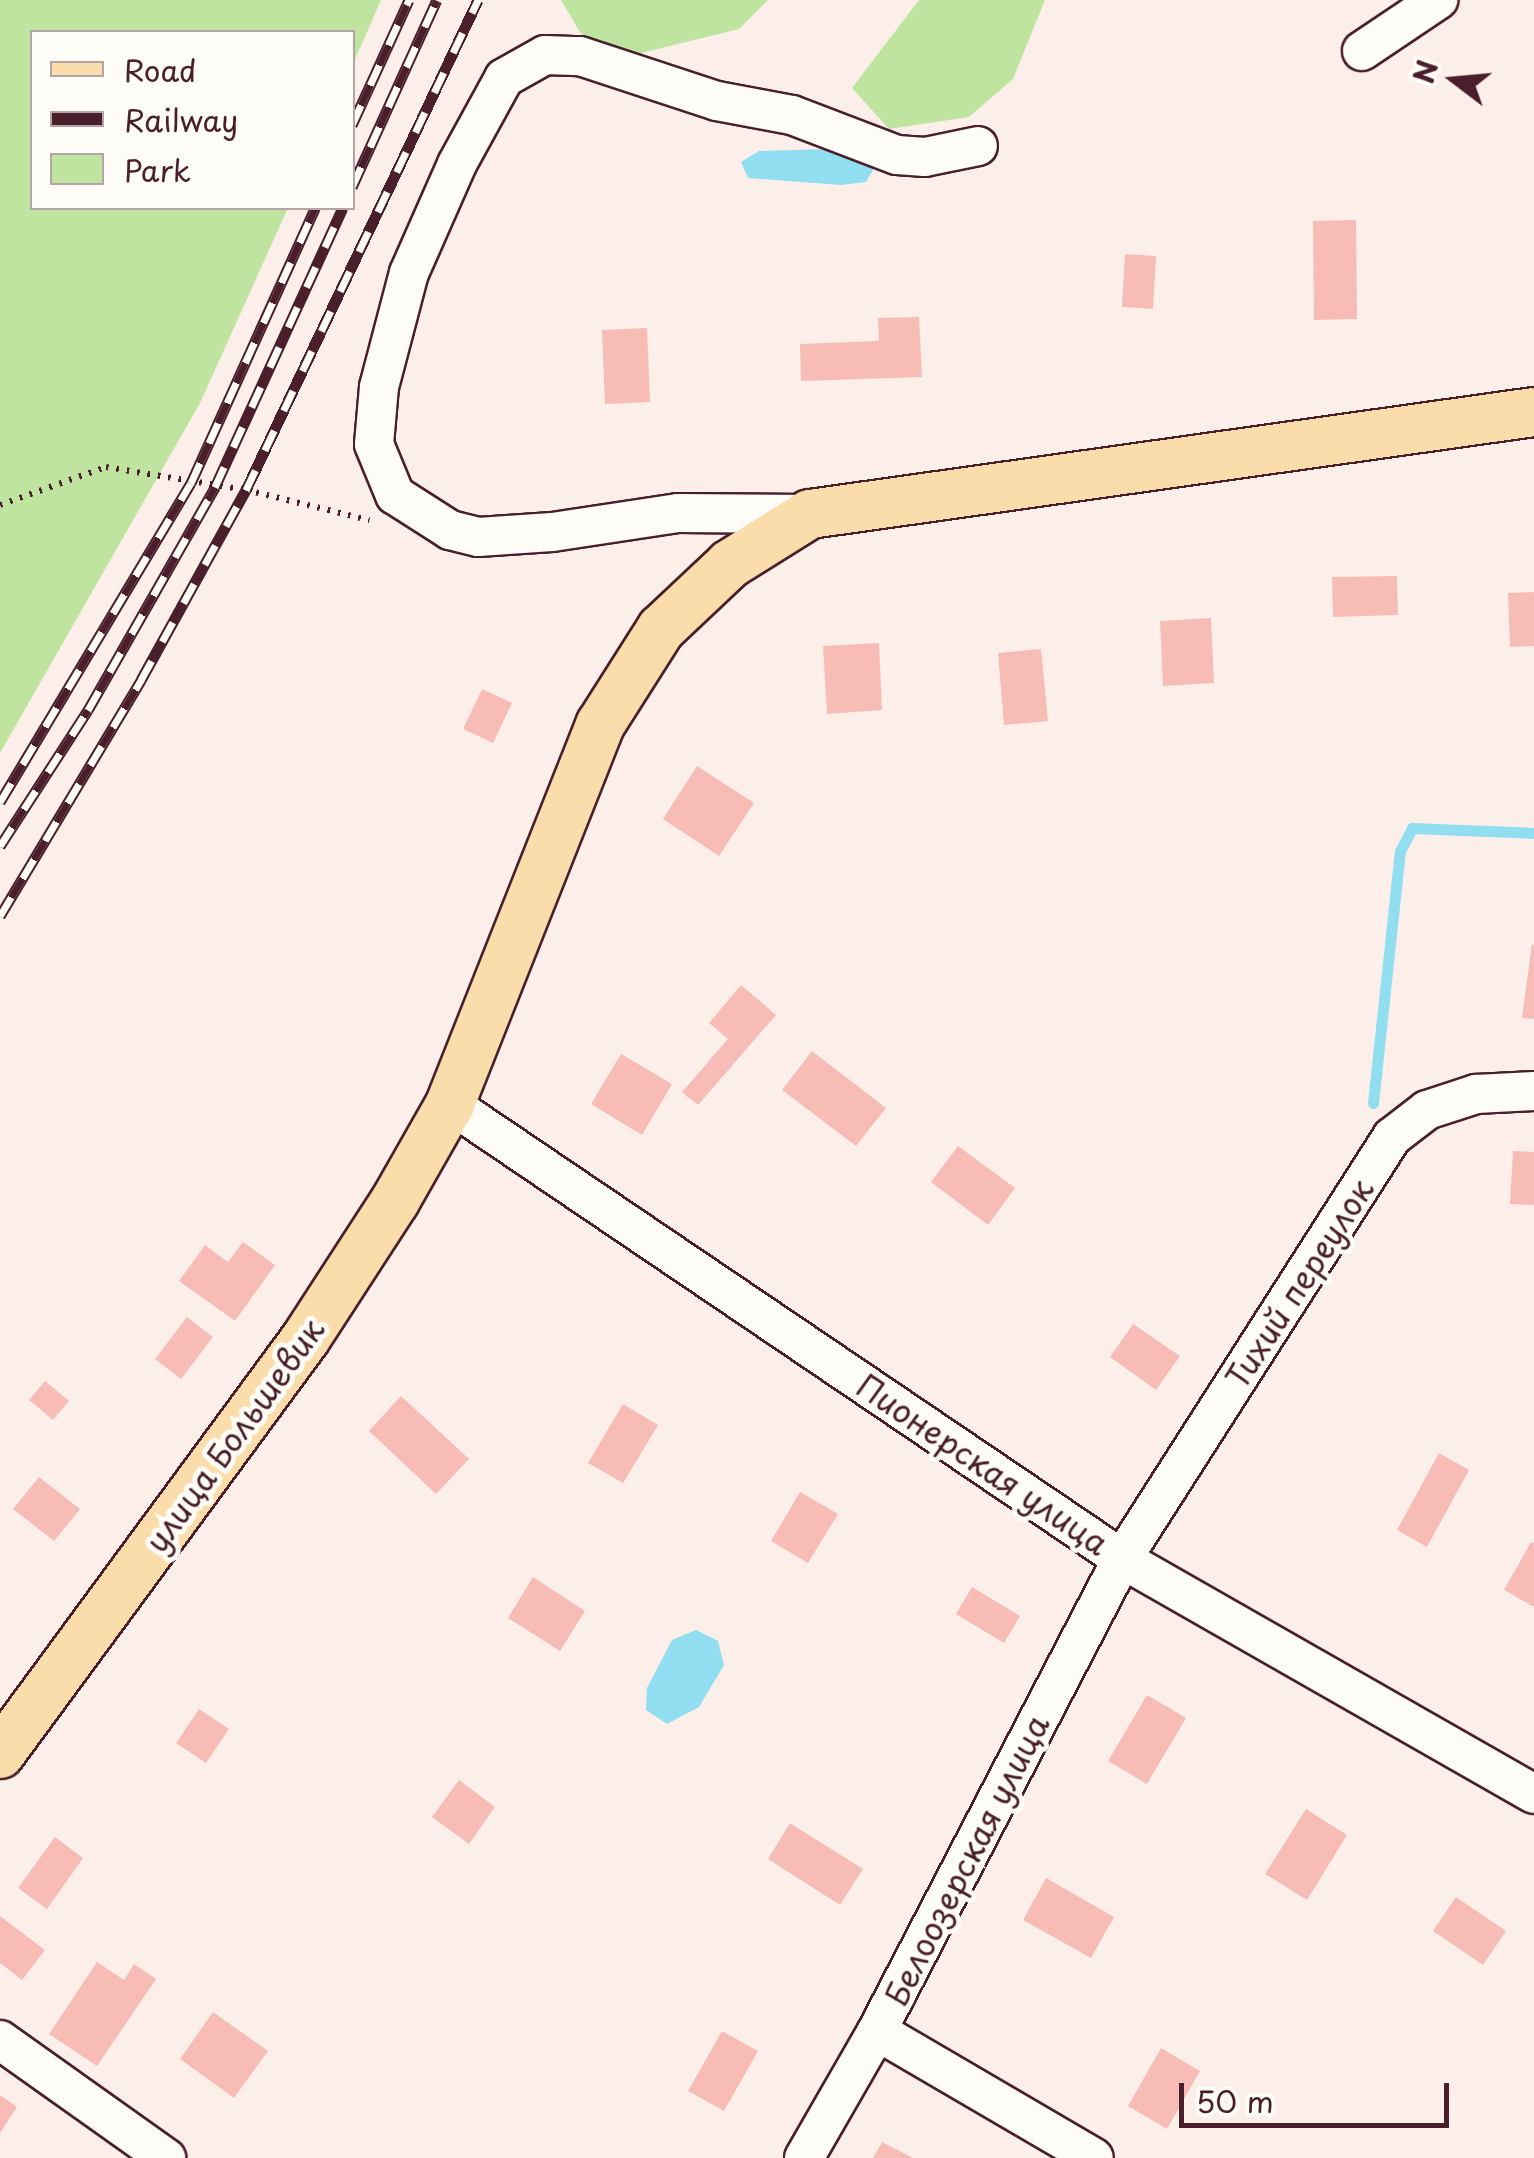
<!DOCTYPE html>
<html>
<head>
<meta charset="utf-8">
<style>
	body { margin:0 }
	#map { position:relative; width:1534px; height:2158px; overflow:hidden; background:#fcefea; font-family:"Playpen Sans",sans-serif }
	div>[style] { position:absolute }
	.green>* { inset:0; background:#bee49f }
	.water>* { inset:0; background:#91def1 }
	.stream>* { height:11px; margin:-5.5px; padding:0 5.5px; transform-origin:5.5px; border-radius:5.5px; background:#91def1 }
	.building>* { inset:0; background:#f8bcb6 }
	.path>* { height:6px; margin-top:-3px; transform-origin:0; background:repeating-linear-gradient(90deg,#4a1f2b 0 2.5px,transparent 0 10.5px) }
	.roads { filter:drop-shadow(2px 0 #4a1f2b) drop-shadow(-2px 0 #4a1f2b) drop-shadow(0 2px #4a1f2b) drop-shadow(0 -2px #4a1f2b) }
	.minor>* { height:38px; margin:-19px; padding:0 19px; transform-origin:19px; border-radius:19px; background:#fdfcf7 }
	.major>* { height:48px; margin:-24px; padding:0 24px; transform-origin:24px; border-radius:24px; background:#faddab }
	.rail>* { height:11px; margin-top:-5.5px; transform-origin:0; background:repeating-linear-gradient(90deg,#fdfcf7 0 22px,#4a1f2b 0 44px); box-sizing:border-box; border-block:2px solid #4a1f2b }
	span { translate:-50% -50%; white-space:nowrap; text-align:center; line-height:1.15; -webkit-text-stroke:10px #fdfcf7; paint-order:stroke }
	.street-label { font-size:32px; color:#4a1f2b }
	.legend { position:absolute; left:30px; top:30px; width:325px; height:180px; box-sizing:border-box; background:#fdfcf7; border:2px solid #b5a4a5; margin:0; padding:12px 18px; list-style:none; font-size:30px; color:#4a1f2b }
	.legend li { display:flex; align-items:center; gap:20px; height:50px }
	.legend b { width:50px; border:2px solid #b5a4a5 }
	.north { position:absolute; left:1404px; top:30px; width:100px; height:100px; -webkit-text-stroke:8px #fdfcf7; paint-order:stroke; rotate:286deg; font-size:28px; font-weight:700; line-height:40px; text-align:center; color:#4a1f2b }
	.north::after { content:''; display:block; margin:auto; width:35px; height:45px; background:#4a1f2b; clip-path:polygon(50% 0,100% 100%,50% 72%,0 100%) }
	.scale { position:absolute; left:1179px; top:2083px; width:270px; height:45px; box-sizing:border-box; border:5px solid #4a1f2b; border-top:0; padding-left:12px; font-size:30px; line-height:35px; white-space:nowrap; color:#4a1f2b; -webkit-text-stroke:8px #fdfcf7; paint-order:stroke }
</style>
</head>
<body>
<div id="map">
	<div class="green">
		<div style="clip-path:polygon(0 0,381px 0,353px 64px,352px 32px,32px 32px,32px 208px,288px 208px,200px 403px,0 753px)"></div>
		<div style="clip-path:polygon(561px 0,768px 0,739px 29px,633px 55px,587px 44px)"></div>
		<div style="clip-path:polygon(919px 0,1045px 0,1013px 79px,969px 117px,889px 129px,852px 88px)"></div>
	</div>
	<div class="water">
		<div style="clip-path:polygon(859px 148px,877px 163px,866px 182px,841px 185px,748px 178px,741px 162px,759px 151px)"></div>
		<div style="clip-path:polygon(696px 1630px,718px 1641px,724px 1665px,699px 1707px,667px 1724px,646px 1710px,647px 1688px,672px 1640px)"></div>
	</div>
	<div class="stream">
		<div style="left:1373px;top:1103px;width:253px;rotate:-83.9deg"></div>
		<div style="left:1400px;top:851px;width:26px;rotate:-62deg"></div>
		<div style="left:1412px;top:828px;width:122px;rotate:2.3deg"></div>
	</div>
	<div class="building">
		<div style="clip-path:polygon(1356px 220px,1357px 319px,1314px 320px,1313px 221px)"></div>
		<div style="clip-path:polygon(1125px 254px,1156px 256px,1153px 309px,1122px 307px)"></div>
		<div style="clip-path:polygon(919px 317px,922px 377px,801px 381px,800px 344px,879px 341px,878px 318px)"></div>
		<div style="clip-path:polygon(647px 328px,650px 402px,605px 404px,602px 330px)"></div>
		<div style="clip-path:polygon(1397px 576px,1398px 615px,1333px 617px,1332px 577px)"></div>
		<div style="clip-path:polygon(1534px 592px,1534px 646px,1510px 647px,1508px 593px)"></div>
		<div style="clip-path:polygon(1211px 618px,1214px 683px,1163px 686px,1160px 621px)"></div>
		<div style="clip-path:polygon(879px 643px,882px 710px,827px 714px,823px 646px)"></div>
		<div style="clip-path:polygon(1041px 649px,1048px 721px,1004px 725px,998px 653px)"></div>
		<div style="clip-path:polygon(482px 689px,512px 703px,493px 743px,463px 729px)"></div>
		<div style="clip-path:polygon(697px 766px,754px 803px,719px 856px,663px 819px)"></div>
		<div style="clip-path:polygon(1532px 944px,1534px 945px,1534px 1019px,1522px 1018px)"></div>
		<div style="clip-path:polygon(741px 985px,776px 1015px,698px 1105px,682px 1092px,728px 1039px,709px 1023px)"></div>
		<div style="clip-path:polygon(812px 1051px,886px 1108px,856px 1146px,782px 1090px)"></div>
		<div style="clip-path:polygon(621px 1054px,672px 1084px,642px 1135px,591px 1104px)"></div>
		<div style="clip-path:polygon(958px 1146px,1015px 1188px,988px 1225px,931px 1182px)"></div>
		<div style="clip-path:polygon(1513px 1151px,1534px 1152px,1534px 1205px,1510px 1204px)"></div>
		<div style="clip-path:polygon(243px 1242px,275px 1265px,235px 1321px,179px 1281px,205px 1245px,228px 1262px)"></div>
		<div style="clip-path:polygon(187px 1317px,213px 1337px,181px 1379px,155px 1359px)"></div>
		<div style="clip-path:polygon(1133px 1324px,1180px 1356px,1156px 1390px,1110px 1357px)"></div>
		<div style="clip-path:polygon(45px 1381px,69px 1401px,53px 1420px,29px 1400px)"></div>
		<div style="clip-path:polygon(401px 1396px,469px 1459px,436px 1494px,369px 1431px)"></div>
		<div style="clip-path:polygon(623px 1404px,658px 1425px,623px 1483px,588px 1463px)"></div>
		<div style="clip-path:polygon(1439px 1453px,1469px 1470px,1427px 1547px,1397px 1530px)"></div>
		<div style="clip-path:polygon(39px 1477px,80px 1509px,54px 1541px,13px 1509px)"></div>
		<div style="clip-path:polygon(800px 1492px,838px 1514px,808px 1563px,771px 1541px)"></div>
		<div style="clip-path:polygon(1531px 1542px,1534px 1543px,1534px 1607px,1504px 1590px)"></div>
		<div style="clip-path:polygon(533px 1577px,585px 1611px,560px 1651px,508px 1618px)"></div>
		<div style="clip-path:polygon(972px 1587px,1020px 1616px,1004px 1643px,956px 1614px)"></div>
		<div style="clip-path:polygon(1147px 1695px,1186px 1718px,1147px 1784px,1108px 1761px)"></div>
		<div style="clip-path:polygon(199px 1709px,229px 1729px,206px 1763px,176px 1743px)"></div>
		<div style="clip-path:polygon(459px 1780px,495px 1807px,469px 1844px,432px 1817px)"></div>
		<div style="clip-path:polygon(1306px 1809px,1347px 1835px,1307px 1900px,1265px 1874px)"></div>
		<div style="clip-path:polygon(790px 1823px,863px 1869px,840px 1905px,768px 1859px)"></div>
		<div style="clip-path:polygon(55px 1837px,83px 1858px,47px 1909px,18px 1888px)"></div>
		<div style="clip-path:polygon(1046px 1878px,1114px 1917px,1091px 1958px,1023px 1920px)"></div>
		<div style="clip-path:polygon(1456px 1897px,1506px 1931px,1483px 1965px,1433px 1931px)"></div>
		<div style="clip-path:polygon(0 1916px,45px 1950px,22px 1980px,0 1963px)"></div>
		<div style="clip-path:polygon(97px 1962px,124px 1980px,134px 1964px,156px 1979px,97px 2066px,49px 2034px)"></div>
		<div style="clip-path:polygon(213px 2012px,268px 2051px,234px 2098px,180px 2059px)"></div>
		<div style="clip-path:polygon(722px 2031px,758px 2051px,724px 2111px,688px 2091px)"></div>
		<div style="clip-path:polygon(1161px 2048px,1200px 2071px,1167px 2129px,1128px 2106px)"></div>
		<div style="clip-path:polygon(0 2095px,17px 2107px,0 2133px)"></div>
		<div style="clip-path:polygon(882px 2142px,913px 2158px,873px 2158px)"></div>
	</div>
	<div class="path">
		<div style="left:0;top:505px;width:113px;rotate:-19.7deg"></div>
		<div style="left:106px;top:467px;width:142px;rotate:9.3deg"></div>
		<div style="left:246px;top:490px;width:127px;rotate:13.7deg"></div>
	</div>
	<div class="roads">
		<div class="minor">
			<div style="left:1362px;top:51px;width:92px;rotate:-33.9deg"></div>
			<div style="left:810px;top:514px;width:132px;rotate:-179.6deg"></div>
			<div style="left:678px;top:513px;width:127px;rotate:171.4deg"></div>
			<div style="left:552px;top:532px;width:74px;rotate:176.1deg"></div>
			<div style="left:478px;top:537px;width:29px;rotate:-166deg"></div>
			<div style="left:450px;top:530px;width:65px;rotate:-147.5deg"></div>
			<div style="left:395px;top:495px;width:55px;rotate:-112.4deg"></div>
			<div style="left:374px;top:444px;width:57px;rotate:-85deg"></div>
			<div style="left:379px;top:387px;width:118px;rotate:-75.3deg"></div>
			<div style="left:409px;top:273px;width:119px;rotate:-66.2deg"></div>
			<div style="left:457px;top:164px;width:98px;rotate:-61.3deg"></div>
			<div style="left:504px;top:78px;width:47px;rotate:-29.3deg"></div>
			<div style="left:545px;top:55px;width:35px;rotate:2deg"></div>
			<div style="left:580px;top:56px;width:144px;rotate:18.2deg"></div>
			<div style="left:717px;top:101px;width:76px;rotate:10.6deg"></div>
			<div style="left:792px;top:115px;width:112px;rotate:20.9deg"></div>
			<div style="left:897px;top:155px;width:28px;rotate:4deg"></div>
			<div style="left:925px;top:157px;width:54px;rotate:-11.7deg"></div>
			<div style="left:450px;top:1104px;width:812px;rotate:34.1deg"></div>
			<div style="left:1122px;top:1559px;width:474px;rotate:29.7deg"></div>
			<div style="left:877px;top:2031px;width:251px;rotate:30.3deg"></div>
			<div style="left:0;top:2040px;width:204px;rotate:35.4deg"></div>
			<div style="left:804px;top:2158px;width:146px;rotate:-60.1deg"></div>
			<div style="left:877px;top:2031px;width:532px;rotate:-62.57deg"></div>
			<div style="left:1122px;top:1559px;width:501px;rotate:-57.39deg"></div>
			<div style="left:1392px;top:1137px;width:44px;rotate:-37.6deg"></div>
			<div style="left:1427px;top:1110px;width:52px;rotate:-18.1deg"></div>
			<div style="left:1476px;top:1094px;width:58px;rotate:-3deg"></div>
		</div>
		<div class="major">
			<div style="left:0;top:1754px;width:516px;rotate:-53.66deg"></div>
			<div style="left:306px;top:1338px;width:163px;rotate:-57deg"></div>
			<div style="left:395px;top:1201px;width:112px;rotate:-60.4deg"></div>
			<div style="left:450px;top:1104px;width:408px;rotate:-68.4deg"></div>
			<div style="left:600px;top:725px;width:114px;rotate:-57.6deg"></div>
			<div style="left:661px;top:629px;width:95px;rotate:-43.3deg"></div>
			<div style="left:730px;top:564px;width:94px;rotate:-32deg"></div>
			<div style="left:810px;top:514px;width:731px;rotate:-8.02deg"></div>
		</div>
	</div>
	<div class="rail">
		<div style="left:352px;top:125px;width:137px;rotate:-65.5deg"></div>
		<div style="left:352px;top:187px;width:205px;rotate:-65.6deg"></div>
		<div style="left:0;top:802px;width:372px;rotate:-59.1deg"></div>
		<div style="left:191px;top:483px;width:302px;rotate:-65.7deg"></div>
		<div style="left:0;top:846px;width:162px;rotate:-57.1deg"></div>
		<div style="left:88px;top:710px;width:257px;rotate:-60.3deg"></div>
		<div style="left:215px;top:487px;width:307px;rotate:-65.4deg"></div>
		<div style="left:0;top:916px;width:275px;rotate:-59.1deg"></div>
		<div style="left:141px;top:680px;width:217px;rotate:-61.1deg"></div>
		<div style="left:246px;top:490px;width:542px;rotate:-64.66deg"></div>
	</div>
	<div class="street-label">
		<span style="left:1299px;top:1283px;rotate:-57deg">Тихий переулок</span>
		<span style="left:234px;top:1435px;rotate:-54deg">улица Большевик</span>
		<span style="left:983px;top:1464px;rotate:34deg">Пионерская улица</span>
		<span style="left:966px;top:1860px;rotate:-63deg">Белоозерская улица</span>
	</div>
	<ul class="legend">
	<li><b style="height:12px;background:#faddab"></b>Road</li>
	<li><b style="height:12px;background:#4a1f2b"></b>Railway</li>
	<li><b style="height:28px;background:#bee49f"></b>Park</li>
	</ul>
	<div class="north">N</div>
	<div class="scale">50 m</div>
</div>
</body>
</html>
